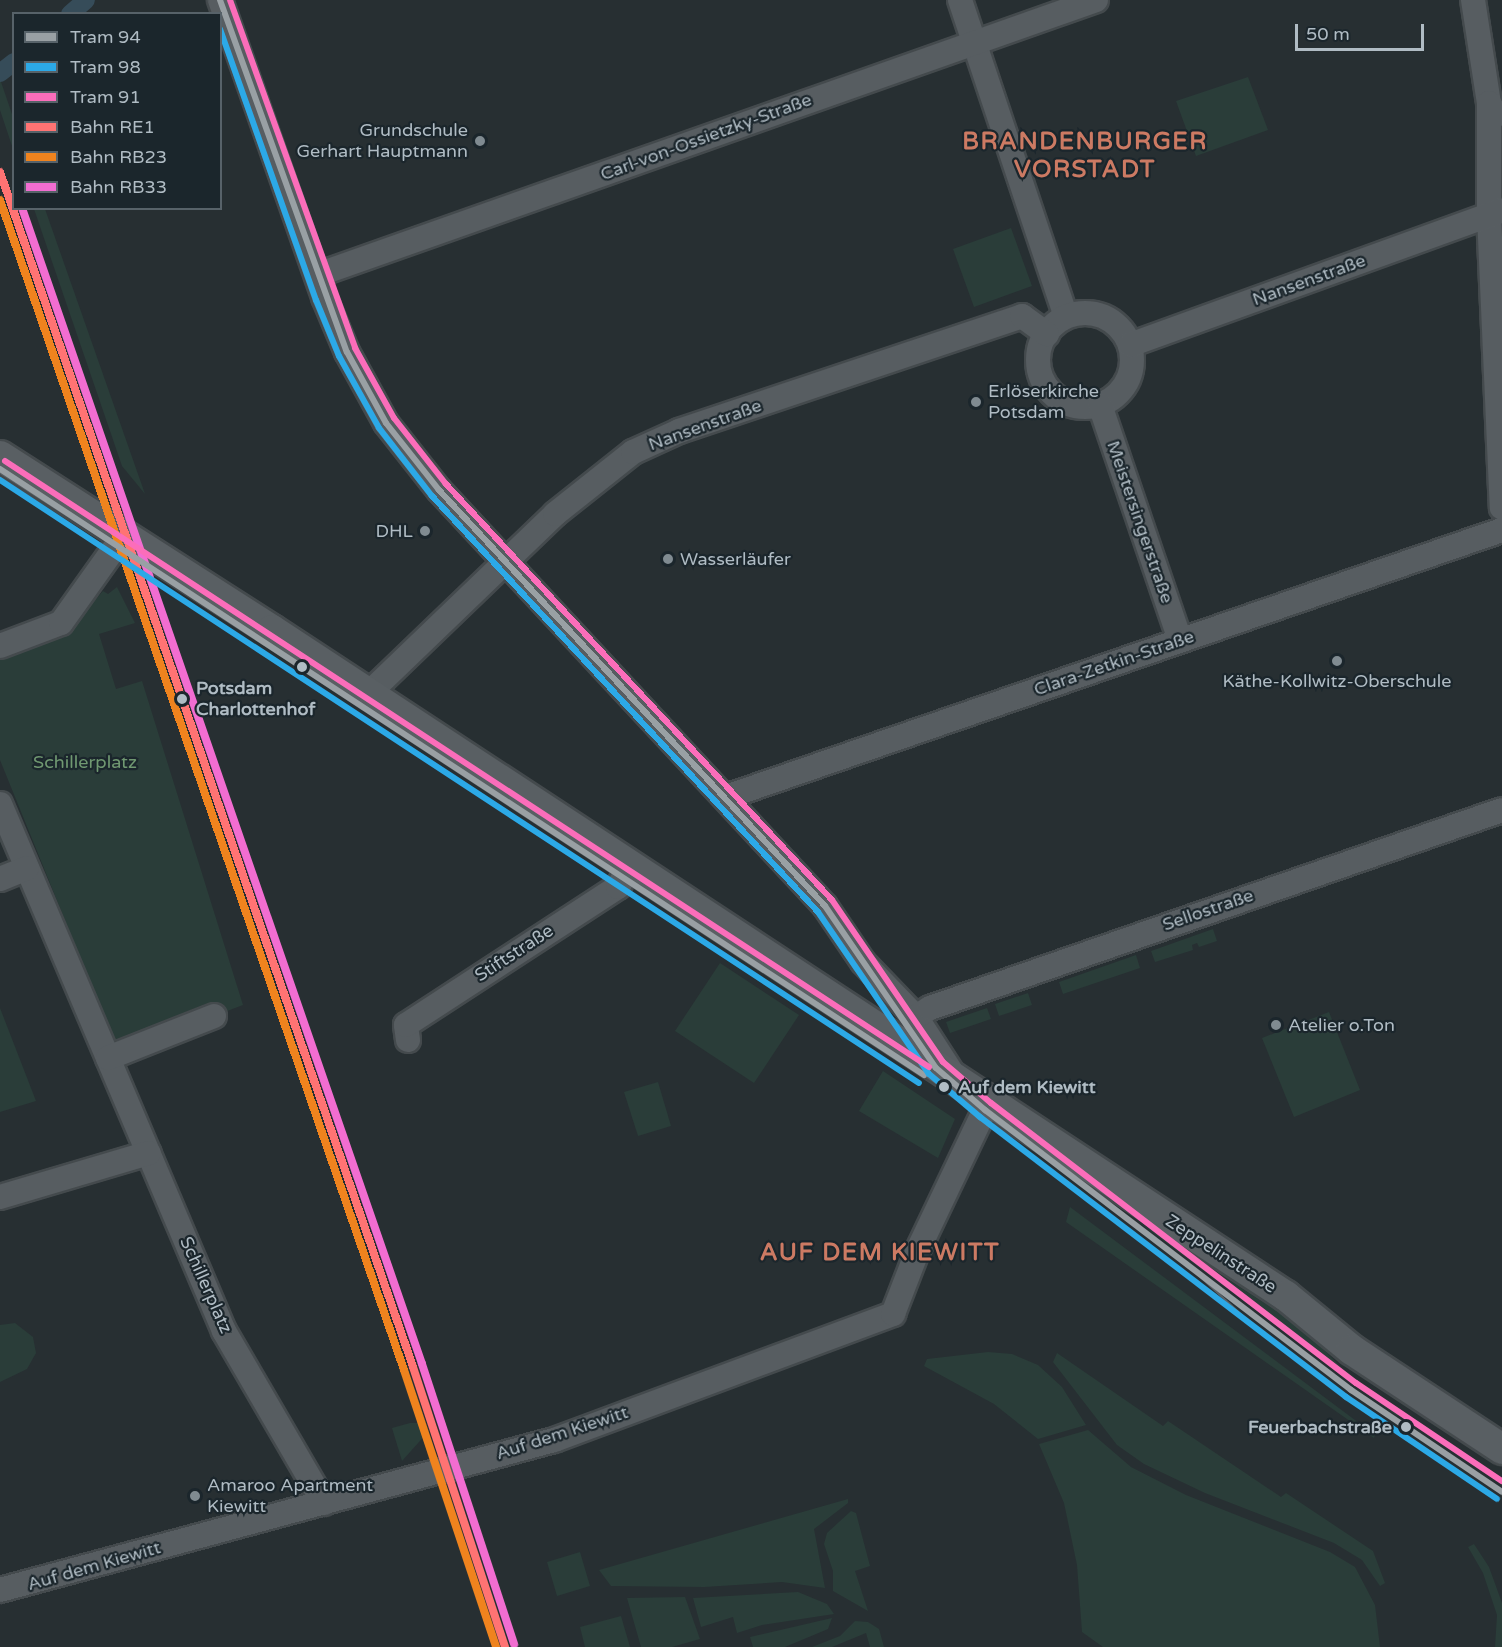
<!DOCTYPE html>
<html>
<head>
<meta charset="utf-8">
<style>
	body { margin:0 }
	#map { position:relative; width:1502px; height:1647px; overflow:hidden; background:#272f32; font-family:"Varela Round",sans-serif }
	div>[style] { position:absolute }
	.green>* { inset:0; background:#2a3d39 }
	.canal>* { height:18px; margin:-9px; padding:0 9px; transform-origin:9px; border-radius:9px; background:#364c59 }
	.roads { filter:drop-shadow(2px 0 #444a4d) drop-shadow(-2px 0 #444a4d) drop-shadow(0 2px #444a4d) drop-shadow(0 -2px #444a4d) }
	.minor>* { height:24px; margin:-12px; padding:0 12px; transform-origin:12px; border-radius:12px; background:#575d61 }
	.minor>.ring { margin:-12px; padding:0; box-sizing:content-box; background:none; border:24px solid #575d61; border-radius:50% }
	.major>* { height:30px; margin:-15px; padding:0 15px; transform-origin:15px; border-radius:15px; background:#595f63 }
	.tram>* { height:1.5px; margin:-0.75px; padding:0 0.75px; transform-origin:0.75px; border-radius:0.75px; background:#5a6165 }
	.rail-1>* { height:8px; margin:-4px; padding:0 4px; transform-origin:4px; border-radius:4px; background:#ff7373 }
	.rail-2>* { height:8px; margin:-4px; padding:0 4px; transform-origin:4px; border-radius:4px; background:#ef831e }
	.rail-3>* { height:8px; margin:-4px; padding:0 4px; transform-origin:4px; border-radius:4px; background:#f26dd1 }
	.tram-1>* { height:6px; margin:-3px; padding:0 3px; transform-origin:3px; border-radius:3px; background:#99a0a4 }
	.tram-2>* { height:6px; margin:-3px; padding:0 3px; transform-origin:3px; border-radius:3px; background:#2ca9e7 }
	.tram-3>* { height:6px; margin:-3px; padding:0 3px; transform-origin:3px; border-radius:3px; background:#fb6dba }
	.dots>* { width:16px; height:16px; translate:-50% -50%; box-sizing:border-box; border:3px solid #1b262c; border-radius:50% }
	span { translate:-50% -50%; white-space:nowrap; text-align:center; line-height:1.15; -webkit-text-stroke:4.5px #1b262c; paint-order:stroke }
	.poi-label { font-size:18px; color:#b0bcc4 }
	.right { translate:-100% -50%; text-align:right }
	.left { translate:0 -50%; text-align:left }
	.street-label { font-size:18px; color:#b0bcc4 }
	.stop-label { font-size:18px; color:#b0bcc4; font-weight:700 }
	.park-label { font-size:18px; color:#709871 }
	.district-label { font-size:24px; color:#cc7a63; font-weight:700; letter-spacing:1.5px }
	.legend { position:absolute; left:12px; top:12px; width:210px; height:198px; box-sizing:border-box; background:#1b262c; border:2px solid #576269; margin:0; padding:8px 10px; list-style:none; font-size:18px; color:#b0bcc4 }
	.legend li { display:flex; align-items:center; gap:12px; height:30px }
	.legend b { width:30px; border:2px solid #576269 }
	.scale { position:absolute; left:1295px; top:24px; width:129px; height:27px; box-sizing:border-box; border:3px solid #b0bcc4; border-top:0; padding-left:8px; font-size:18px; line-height:21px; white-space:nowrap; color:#b0bcc4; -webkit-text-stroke:4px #1b262c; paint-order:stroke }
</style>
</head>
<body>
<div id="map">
	<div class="green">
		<div style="clip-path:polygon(1248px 77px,1268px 130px,1196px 156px,1176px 101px)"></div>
		<div style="clip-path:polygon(0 79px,13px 117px,13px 149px,0 110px)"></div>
		<div style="clip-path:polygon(34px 209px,45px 209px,145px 494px,122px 466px)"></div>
		<div style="clip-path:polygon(1011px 228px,1032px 286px,974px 307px,953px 249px)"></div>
		<div style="clip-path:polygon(117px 587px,135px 623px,99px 634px,116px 689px,142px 681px,243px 1005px,214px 1016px,208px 1003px,114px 1041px,0 760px,0 660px,66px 633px,103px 591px,108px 594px)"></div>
		<div style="clip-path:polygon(1213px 929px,1217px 941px,1199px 947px,1197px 943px,1192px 945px,1193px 950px,1155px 962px,1151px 951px)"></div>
		<div style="clip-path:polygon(1136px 955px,1140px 968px,1063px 994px,1059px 982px)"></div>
		<div style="clip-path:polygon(720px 963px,799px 1015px,754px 1083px,675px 1031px)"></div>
		<div style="clip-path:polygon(1028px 993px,1032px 1005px,999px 1016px,995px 1004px)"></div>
		<div style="clip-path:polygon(0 1008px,36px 1101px,0 1112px)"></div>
		<div style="clip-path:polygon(987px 1008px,991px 1019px,950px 1033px,946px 1022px)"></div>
		<div style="clip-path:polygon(1329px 1012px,1360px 1090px,1294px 1117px,1262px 1038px)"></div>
		<div style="clip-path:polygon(883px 1071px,955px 1119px,938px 1158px,859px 1111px)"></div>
		<div style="clip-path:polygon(658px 1082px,671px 1126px,638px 1136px,624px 1092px)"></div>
		<div style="clip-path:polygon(1070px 1207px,1375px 1435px,1374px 1438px,1066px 1222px)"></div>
		<div style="clip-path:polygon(1136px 1220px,1300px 1326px,1343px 1369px,1400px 1412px,1397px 1416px)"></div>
		<div style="clip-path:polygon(15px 1323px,33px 1337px,36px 1353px,27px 1369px,0 1382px,0 1325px)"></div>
		<div style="clip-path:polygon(988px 1352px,1012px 1354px,1038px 1365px,1062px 1387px,1086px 1425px,1038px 1439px,994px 1404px,924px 1366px,927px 1359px)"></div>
		<div style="clip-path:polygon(1057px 1353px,1163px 1426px,1168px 1421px,1281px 1497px,1286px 1493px,1373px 1551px,1385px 1583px,1380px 1586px,1362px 1560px,1334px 1543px,1205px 1493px,1144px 1464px,1117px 1445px,1053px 1362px)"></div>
		<div style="clip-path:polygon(410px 1423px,421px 1423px,427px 1433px,402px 1461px,392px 1428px)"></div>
		<div style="clip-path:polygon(1088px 1430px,1131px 1467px,1186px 1495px,1330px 1552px,1355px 1567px,1375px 1605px,1380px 1647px,1103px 1647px,1082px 1632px,1077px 1565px,1064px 1503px,1039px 1444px)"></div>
		<div style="clip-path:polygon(848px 1499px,848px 1503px,814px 1529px,825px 1588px,782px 1582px,704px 1587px,611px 1586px,599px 1570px)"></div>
		<div style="clip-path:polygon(851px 1511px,856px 1513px,870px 1566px,855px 1571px,868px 1611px,833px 1591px,833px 1571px,824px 1544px,827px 1533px)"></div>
		<div style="clip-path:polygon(1474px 1544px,1489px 1567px,1502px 1603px,1502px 1647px,1495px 1647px,1497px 1615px,1483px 1573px,1468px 1547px)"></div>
		<div style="clip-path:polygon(580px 1552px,590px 1586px,557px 1596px,547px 1562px)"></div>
		<div style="clip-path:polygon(798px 1592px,827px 1604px,834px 1614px,762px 1625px,737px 1633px,733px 1617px,701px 1627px,693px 1598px)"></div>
		<div style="clip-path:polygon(685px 1597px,700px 1639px,672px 1647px,641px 1647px,627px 1598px)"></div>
		<div style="clip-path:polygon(621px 1616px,630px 1647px,585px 1647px,580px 1627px)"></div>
		<div style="clip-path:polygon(832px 1618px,828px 1629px,785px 1647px,753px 1647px,750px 1637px)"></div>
		<div style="clip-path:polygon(855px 1621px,868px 1622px,879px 1629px,884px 1647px,870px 1647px,866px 1633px,832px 1647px,812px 1647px,840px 1636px)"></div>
	</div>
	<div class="canal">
		<div style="left:70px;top:14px;width:21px;rotate:-41deg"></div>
		<div style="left:0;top:73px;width:18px;rotate:-38deg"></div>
	</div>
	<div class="roads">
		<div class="minor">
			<div style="left:220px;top:0;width:315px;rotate:70.7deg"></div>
			<div style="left:324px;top:297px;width:60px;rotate:67.3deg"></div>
			<div style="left:347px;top:352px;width:81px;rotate:61.2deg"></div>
			<div style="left:386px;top:423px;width:85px;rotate:51.7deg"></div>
			<div style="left:439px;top:490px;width:567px;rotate:47.14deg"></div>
			<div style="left:825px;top:906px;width:68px;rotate:55.8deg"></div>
			<div style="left:863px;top:962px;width:76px;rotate:46.1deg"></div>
			<div style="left:916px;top:1017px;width:70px;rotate:57.2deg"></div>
			<div style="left:960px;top:0;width:334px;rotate:71.5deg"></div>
			<div style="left:1473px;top:0;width:104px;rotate:81.2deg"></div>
			<div style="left:1489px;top:103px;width:14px;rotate:60deg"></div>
			<div style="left:1489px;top:103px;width:112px;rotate:90deg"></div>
			<div style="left:1489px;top:215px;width:293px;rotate:87.5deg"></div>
			<div style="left:317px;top:275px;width:826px;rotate:-19.44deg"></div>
			<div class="ring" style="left:1038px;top:313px;width:70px;height:70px"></div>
			<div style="left:1130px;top:345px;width:396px;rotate:-19.9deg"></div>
			<div style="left:1100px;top:405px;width:248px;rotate:71.2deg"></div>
			<div style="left:0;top:646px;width:65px;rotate:-20.7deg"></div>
			<div style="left:61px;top:623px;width:107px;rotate:-54.5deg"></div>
			<div style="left:367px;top:695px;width:261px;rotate:-43.9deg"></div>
			<div style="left:555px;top:514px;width:100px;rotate:-38.5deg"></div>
			<div style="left:633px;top:452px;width:51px;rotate:-24.5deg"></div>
			<div style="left:679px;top:431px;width:362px;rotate:-18.5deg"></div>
			<div style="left:1022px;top:316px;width:31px;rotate:36deg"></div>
			<div style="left:726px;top:797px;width:821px;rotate:-18.99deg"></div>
			<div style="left:0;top:804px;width:573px;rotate:66.97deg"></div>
			<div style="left:224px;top:1331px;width:199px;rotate:59.8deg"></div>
			<div style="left:0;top:879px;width:29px;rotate:-22deg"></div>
			<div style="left:916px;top:1017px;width:17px;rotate:-33deg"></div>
			<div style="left:930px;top:1008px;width:605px;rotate:-19.09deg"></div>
			<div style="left:408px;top:1040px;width:15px;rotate:-98deg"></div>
			<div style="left:406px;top:1025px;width:253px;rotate:-33.1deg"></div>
			<div style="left:618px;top:887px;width:22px;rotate:-60deg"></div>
			<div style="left:108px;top:1058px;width:114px;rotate:-21.6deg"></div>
			<div style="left:0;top:1197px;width:155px;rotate:-16.5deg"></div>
			<div style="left:0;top:1590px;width:574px;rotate:-15.15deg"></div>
			<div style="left:554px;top:1440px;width:362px;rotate:-20.4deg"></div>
			<div style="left:893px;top:1314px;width:66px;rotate:-68.8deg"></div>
			<div style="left:917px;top:1252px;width:165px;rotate:-64.5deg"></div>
		</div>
		<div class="major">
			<div style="left:0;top:456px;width:323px;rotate:32.6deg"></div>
			<div style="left:272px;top:630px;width:1213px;rotate:33.3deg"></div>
			<div style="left:1286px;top:1296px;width:85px;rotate:39.3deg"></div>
			<div style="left:1352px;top:1350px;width:180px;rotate:33.4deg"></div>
		</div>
	</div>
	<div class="tram">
		<div style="left:1189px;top:1266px;width:88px;rotate:42.7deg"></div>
	</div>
	<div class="rail-1">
		<div style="left:0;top:172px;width:1264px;rotate:70.93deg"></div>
		<div style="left:413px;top:1367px;width:295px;rotate:71.8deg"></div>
	</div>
	<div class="rail-2">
		<div style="left:0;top:200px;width:1238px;rotate:70.95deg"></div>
		<div style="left:404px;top:1370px;width:292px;rotate:71.6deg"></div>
	</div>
	<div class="rail-3">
		<div style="left:22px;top:208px;width:1223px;rotate:70.91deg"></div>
		<div style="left:422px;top:1364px;width:295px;rotate:71.8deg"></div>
	</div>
	<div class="tram-1">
		<div style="left:220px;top:0;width:374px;rotate:70.2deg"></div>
		<div style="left:347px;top:352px;width:81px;rotate:61.2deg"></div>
		<div style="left:386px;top:423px;width:85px;rotate:51.7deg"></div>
		<div style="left:439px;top:490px;width:567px;rotate:47.14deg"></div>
		<div style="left:825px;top:906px;width:196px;rotate:55.6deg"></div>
		<div style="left:936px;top:1068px;width:65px;rotate:40.6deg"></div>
		<div style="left:985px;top:1110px;width:461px;rotate:37.4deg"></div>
		<div style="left:1351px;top:1390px;width:182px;rotate:34deg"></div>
		<div style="left:0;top:469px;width:1105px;rotate:33.26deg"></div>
	</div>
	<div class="tram-2">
		<div style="left:220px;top:29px;width:288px;rotate:70.5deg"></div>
		<div style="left:316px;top:300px;width:61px;rotate:67.7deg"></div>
		<div style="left:339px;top:356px;width:82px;rotate:60.9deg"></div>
		<div style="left:379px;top:428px;width:86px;rotate:52.1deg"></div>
		<div style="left:432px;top:496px;width:567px;rotate:47.14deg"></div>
		<div style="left:818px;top:912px;width:196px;rotate:55.6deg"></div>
		<div style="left:929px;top:1074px;width:67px;rotate:40.1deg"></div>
		<div style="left:980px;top:1117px;width:461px;rotate:37.4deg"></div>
		<div style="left:1346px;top:1397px;width:182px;rotate:34deg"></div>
		<div style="left:0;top:480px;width:1099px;rotate:33.27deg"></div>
	</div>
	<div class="tram-3">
		<div style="left:230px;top:0;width:370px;rotate:70.2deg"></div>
		<div style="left:355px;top:348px;width:80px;rotate:60.9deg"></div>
		<div style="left:394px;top:418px;width:84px;rotate:51.8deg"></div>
		<div style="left:446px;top:484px;width:567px;rotate:47.14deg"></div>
		<div style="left:832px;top:900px;width:196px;rotate:55.6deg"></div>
		<div style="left:943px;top:1062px;width:63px;rotate:40.5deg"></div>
		<div style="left:991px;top:1103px;width:460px;rotate:37.5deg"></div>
		<div style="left:1356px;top:1383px;width:176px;rotate:33.9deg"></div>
		<div style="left:5px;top:461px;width:1105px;rotate:33.26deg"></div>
	</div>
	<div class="dots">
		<div style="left:480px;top:141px;background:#808b91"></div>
		<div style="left:976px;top:402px;background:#808b91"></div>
		<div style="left:425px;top:531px;background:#808b91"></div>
		<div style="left:668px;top:559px;background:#808b91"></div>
		<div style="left:1337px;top:661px;background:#808b91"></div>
		<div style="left:302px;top:667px;background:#b0bcc4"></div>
		<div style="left:182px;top:699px;background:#b0bcc4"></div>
		<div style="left:1276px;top:1025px;background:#808b91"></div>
		<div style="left:944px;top:1087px;background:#b0bcc4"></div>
		<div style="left:1406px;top:1427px;background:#b0bcc4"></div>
		<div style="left:195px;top:1496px;background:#808b91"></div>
	</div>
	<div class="poi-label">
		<span class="right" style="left:468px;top:141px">Grundschule<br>Gerhart Hauptmann</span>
		<span class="left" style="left:988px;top:402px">Erlöserkirche<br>Potsdam</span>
		<span class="right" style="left:413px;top:531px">DHL</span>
		<span class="left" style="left:680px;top:559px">Wasserläufer</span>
		<span style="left:1337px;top:681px">Käthe-Kollwitz-Oberschule</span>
		<span class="left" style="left:1288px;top:1025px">Atelier o.Ton</span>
		<span class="left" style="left:207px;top:1496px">Amaroo Apartment<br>Kiewitt</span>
	</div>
	<div class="street-label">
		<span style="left:706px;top:137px;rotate:-20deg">Carl-von-Ossietzky-Straße</span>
		<span style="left:1309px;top:280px;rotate:-20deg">Nansenstraße</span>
		<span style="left:705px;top:425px;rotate:-20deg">Nansenstraße</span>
		<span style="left:1140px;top:522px;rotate:71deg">Meistersingerstraße</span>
		<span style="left:1114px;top:663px;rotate:-19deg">Clara-Zetkin-Straße</span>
		<span style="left:1208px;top:910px;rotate:-19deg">Sellostraße</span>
		<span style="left:514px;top:953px;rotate:-33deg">Stiftstraße</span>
		<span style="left:1221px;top:1254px;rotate:33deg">Zeppelinstraße</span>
		<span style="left:206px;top:1285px;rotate:66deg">Schillerplatz</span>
		<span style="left:562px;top:1433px;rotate:-18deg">Auf dem Kiewitt</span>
		<span style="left:94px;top:1566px;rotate:-16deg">Auf dem Kiewitt</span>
	</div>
	<div class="stop-label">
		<span class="left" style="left:196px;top:699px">Potsdam<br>Charlottenhof</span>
		<span class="left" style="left:958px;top:1087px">Auf dem Kiewitt</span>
		<span class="right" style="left:1392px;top:1427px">Feuerbachstraße</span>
	</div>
	<div class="park-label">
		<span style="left:85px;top:762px">Schillerplatz</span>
	</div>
	<div class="district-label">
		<span style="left:1085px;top:156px">BRANDENBURGER<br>VORSTADT</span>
		<span style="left:880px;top:1253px">AUF DEM KIEWITT</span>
	</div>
	<ul class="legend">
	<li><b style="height:8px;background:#99a0a4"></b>Tram 94</li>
	<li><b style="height:8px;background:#2ca9e7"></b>Tram 98</li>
	<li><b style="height:8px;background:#fb6dba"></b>Tram 91</li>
	<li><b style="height:8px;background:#ff7373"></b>Bahn RE1</li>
	<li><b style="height:8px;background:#ef831e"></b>Bahn RB23</li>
	<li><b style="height:8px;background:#f26dd1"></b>Bahn RB33</li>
	</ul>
	<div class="scale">50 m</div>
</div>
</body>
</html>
